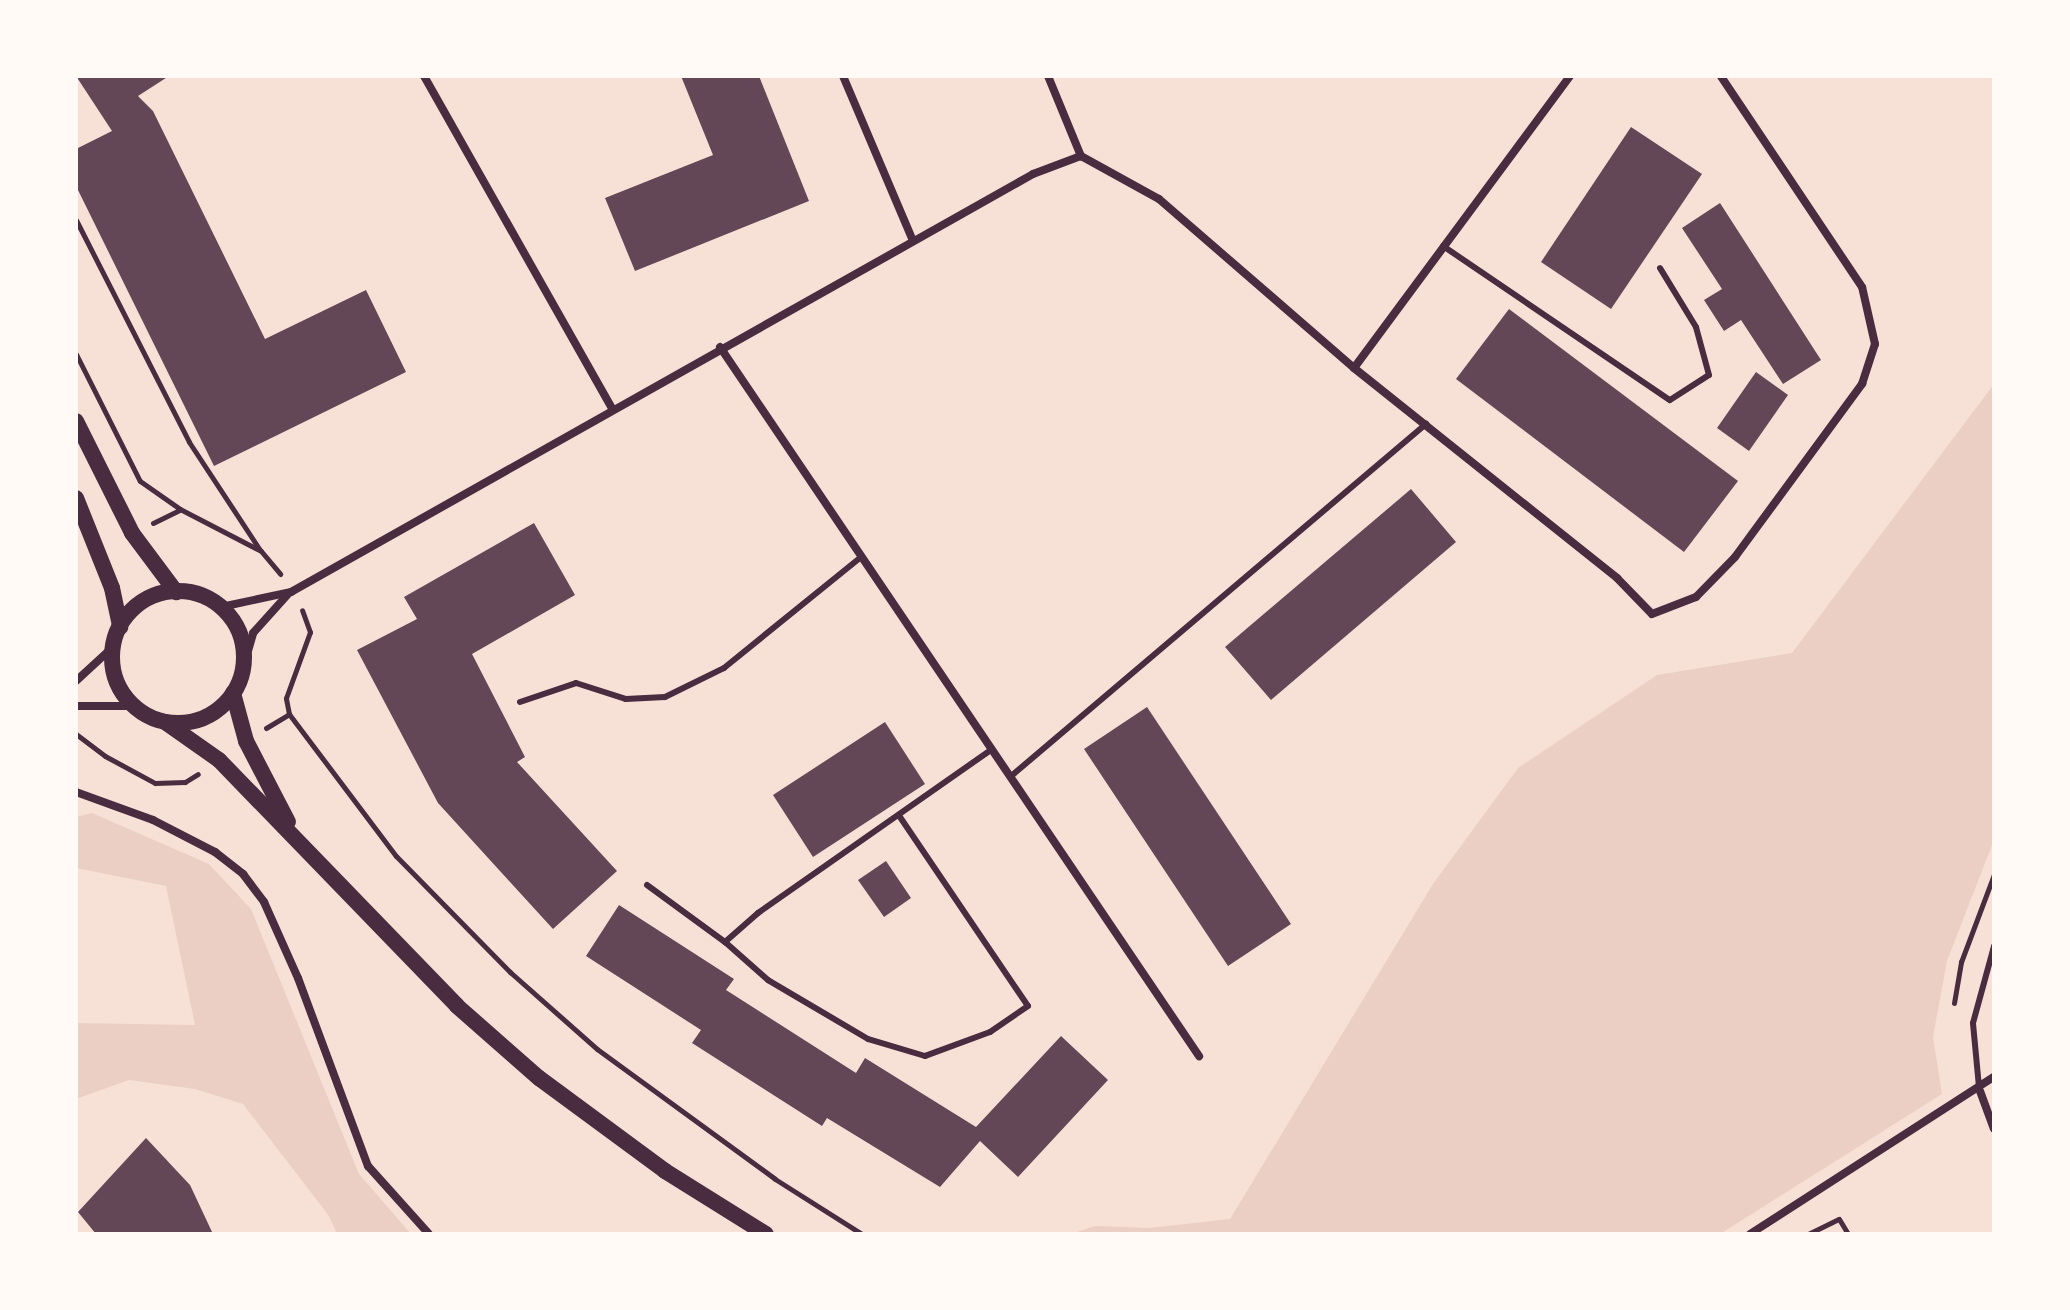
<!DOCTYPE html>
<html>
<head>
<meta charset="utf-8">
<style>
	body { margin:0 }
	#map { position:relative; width:2070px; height:1310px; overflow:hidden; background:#f7e1d7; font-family:"Noto Sans",sans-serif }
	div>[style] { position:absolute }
	.green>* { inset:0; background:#ebcfc5 }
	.building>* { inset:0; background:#644757 }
	.path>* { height:5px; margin:-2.5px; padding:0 2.5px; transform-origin:2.5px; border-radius:2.5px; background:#4a2c40 }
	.service>* { height:6px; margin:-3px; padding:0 3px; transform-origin:3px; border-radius:3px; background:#4a2c40 }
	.minor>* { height:8px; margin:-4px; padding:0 4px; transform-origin:4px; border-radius:4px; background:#4a2c40 }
	.secondary>* { height:16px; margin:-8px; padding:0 8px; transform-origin:8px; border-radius:8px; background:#4a2c40 }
	.secondary>.ring { margin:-8px; padding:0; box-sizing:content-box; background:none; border:16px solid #4a2c40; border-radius:50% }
	span { translate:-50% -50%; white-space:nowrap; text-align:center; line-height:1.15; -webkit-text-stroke:8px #fffaf5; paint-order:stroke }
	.frame { position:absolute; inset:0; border:78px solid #fffaf5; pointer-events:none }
</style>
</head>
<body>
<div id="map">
	<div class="green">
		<div style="clip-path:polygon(1994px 384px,1994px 840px,1947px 961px,1933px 1037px,1942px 1094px,1720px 1234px,1071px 1234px,1095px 1226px,1149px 1228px,1230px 1219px,1433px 884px,1518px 768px,1657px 675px,1792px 653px)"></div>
		<div style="clip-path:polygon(92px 813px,209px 864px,251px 909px,359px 1174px,411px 1234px,337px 1234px,329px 1216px,243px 1104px,195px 1089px,129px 1080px,76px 1099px,76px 1023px,195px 1025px,166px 886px,76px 868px,76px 817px)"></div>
	</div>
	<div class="building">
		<div style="clip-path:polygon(76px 76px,169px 76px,138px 96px,153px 111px,265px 339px,366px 290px,406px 372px,214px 466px,76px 186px,76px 149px,112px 131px)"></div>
		<div style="clip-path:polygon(681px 76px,759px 76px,809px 201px,635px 271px,605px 198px,713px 155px)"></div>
		<div style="clip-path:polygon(1631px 127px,1702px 174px,1611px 309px,1541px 262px)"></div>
		<div style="clip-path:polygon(1720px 203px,1821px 360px,1783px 384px,1741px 320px,1724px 331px,1704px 300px,1722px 289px,1682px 228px)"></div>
		<div style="clip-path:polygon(1509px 309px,1738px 481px,1684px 552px,1456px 379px)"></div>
		<div style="clip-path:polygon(1756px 372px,1788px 395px,1749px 451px,1717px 428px)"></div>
		<div style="clip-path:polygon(1411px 489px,1456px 542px,1271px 700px,1225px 647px)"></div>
		<div style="clip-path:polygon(534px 523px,575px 595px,472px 654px,525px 757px,517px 762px,617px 871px,553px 929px,438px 803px,357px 650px,417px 619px,404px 597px)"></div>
		<div style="clip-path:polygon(1147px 707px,1291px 924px,1228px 966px,1084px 749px)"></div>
		<div style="clip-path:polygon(885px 722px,925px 784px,813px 857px,773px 795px)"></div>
		<div style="clip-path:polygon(886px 861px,911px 898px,884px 917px,858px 880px)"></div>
		<div style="clip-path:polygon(619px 905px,734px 979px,726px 990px,856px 1073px,865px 1058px,976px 1127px,1061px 1036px,1108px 1080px,1018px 1177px,980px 1141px,940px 1187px,827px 1118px,822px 1126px,692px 1043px,701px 1030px,586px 956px)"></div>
		<div style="clip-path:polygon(146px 1138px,190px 1185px,213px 1234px,96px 1234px,78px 1212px)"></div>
	</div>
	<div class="path">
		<div style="left:76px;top:220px;width:249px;rotate:63deg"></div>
		<div style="left:189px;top:442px;width:129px;rotate:56.7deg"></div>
		<div style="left:76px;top:354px;width:142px;rotate:63.3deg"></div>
		<div style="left:140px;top:481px;width:49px;rotate:35deg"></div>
		<div style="left:180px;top:509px;width:91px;rotate:27.4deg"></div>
		<div style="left:261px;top:551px;width:30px;rotate:50deg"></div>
		<div style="left:153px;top:523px;width:30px;rotate:-26deg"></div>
		<div style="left:289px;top:714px;width:16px;rotate:-101deg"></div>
		<div style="left:286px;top:698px;width:70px;rotate:-70deg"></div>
		<div style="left:310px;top:632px;width:23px;rotate:-110deg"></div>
		<div style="left:266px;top:728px;width:27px;rotate:-31deg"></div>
		<div style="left:289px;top:714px;width:178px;rotate:53deg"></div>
		<div style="left:396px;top:856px;width:163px;rotate:45.5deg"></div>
		<div style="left:510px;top:972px;width:116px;rotate:41.5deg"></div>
		<div style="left:597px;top:1049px;width:220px;rotate:36.1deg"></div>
		<div style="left:775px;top:1179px;width:103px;rotate:32.3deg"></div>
		<div style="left:76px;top:734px;width:36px;rotate:37deg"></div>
		<div style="left:105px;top:756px;width:57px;rotate:28.4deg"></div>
		<div style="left:155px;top:783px;width:30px;rotate:-2deg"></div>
		<div style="left:185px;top:782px;width:15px;rotate:-32deg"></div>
		<div style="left:1954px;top:1003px;width:42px;rotate:-80.3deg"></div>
		<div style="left:1961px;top:962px;width:94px;rotate:-69.4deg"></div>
		<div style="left:1808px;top:1234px;width:34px;rotate:-26deg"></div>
		<div style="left:1839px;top:1219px;width:17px;rotate:59deg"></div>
	</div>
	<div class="service">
		<div style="left:1443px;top:246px;width:274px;rotate:34.2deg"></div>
		<div style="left:1670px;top:400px;width:46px;rotate:-32.7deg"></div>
		<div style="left:1709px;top:375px;width:50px;rotate:-105.2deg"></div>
		<div style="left:1696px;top:327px;width:69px;rotate:-121.4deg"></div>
		<div style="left:520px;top:702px;width:59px;rotate:-18.7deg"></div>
		<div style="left:576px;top:683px;width:52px;rotate:17.7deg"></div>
		<div style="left:626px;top:699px;width:39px;rotate:-3deg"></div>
		<div style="left:665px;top:697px;width:66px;rotate:-26.2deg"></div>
		<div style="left:724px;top:668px;width:176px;rotate:-39deg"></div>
		<div style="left:1010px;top:777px;width:546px;rotate:-40.32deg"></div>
		<div style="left:900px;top:817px;width:228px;rotate:55.9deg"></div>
		<div style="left:1028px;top:1006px;width:46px;rotate:145.6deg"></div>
		<div style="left:990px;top:1032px;width:69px;rotate:159.7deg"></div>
		<div style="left:925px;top:1056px;width:59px;rotate:-163.4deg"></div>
		<div style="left:868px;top:1039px;width:116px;rotate:-149.5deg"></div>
		<div style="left:768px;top:980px;width:57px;rotate:-138.5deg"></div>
		<div style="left:725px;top:942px;width:44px;rotate:-41.3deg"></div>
		<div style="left:758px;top:913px;width:286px;rotate:-35deg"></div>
		<div style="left:647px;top:885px;width:97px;rotate:36.2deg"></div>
		<div style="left:1979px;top:1087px;width:64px;rotate:-95.4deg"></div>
		<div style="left:1973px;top:1023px;width:80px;rotate:-74.7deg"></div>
	</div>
	<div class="minor">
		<div style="left:424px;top:76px;width:382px;rotate:60.5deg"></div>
		<div style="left:843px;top:76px;width:179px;rotate:67deg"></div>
		<div style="left:1048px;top:76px;width:87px;rotate:67.6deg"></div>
		<div style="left:720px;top:347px;width:856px;rotate:55.96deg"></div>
		<div style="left:1354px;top:368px;width:363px;rotate:-53.5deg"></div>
		<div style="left:221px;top:607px;width:72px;rotate:-12.1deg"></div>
		<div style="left:291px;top:592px;width:852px;rotate:-29.39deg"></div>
		<div style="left:1033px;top:174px;width:51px;rotate:-20.6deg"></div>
		<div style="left:1081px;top:156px;width:89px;rotate:28.9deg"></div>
		<div style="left:1159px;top:199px;width:258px;rotate:40.9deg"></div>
		<div style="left:1354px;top:368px;width:337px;rotate:38.6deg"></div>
		<div style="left:1617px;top:578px;width:50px;rotate:45.8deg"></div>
		<div style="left:1652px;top:614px;width:47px;rotate:-21.1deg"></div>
		<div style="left:1696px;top:597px;width:56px;rotate:-45.7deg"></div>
		<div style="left:1735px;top:557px;width:215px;rotate:-53.7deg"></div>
		<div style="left:1862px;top:384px;width:42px;rotate:-72deg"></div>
		<div style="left:1875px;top:344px;width:58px;rotate:-102.8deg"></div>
		<div style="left:1862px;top:287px;width:254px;rotate:-123.8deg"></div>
		<div style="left:244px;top:665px;width:33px;rotate:-74deg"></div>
		<div style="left:253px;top:633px;width:54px;rotate:-48deg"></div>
		<div style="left:76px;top:681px;width:50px;rotate:-42.6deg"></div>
		<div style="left:76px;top:706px;width:58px"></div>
		<div style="left:76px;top:792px;width:82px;rotate:20deg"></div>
		<div style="left:153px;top:820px;width:70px;rotate:27.3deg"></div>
		<div style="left:215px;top:852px;width:36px;rotate:38deg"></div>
		<div style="left:243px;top:874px;width:35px;rotate:53deg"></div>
		<div style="left:264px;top:902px;width:83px;rotate:65.9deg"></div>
		<div style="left:298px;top:978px;width:201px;rotate:69.6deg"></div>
		<div style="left:368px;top:1166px;width:91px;rotate:48.1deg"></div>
		<div style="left:1980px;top:1091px;width:40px;rotate:69.8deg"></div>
		<div style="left:1750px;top:1234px;width:290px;rotate:-32.8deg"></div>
	</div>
	<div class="secondary">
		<div style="left:76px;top:421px;width:125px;rotate:63.4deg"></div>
		<div style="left:132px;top:533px;width:74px;rotate:53.3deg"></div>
		<div style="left:76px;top:498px;width:97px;rotate:68.2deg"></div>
		<div style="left:112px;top:588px;width:40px;rotate:78deg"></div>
		<div class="ring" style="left:112px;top:591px;width:116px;height:116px"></div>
		<div style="left:233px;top:693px;width:50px;rotate:74.8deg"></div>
		<div style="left:246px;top:741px;width:91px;rotate:62.6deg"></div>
		<div style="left:165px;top:722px;width:66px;rotate:35.1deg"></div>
		<div style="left:219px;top:760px;width:342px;rotate:45.9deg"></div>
		<div style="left:457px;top:1006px;width:109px;rotate:41.3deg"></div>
		<div style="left:539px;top:1078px;width:157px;rotate:36.4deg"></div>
		<div style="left:665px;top:1171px;width:119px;rotate:32deg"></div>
	</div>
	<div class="frame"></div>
</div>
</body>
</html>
